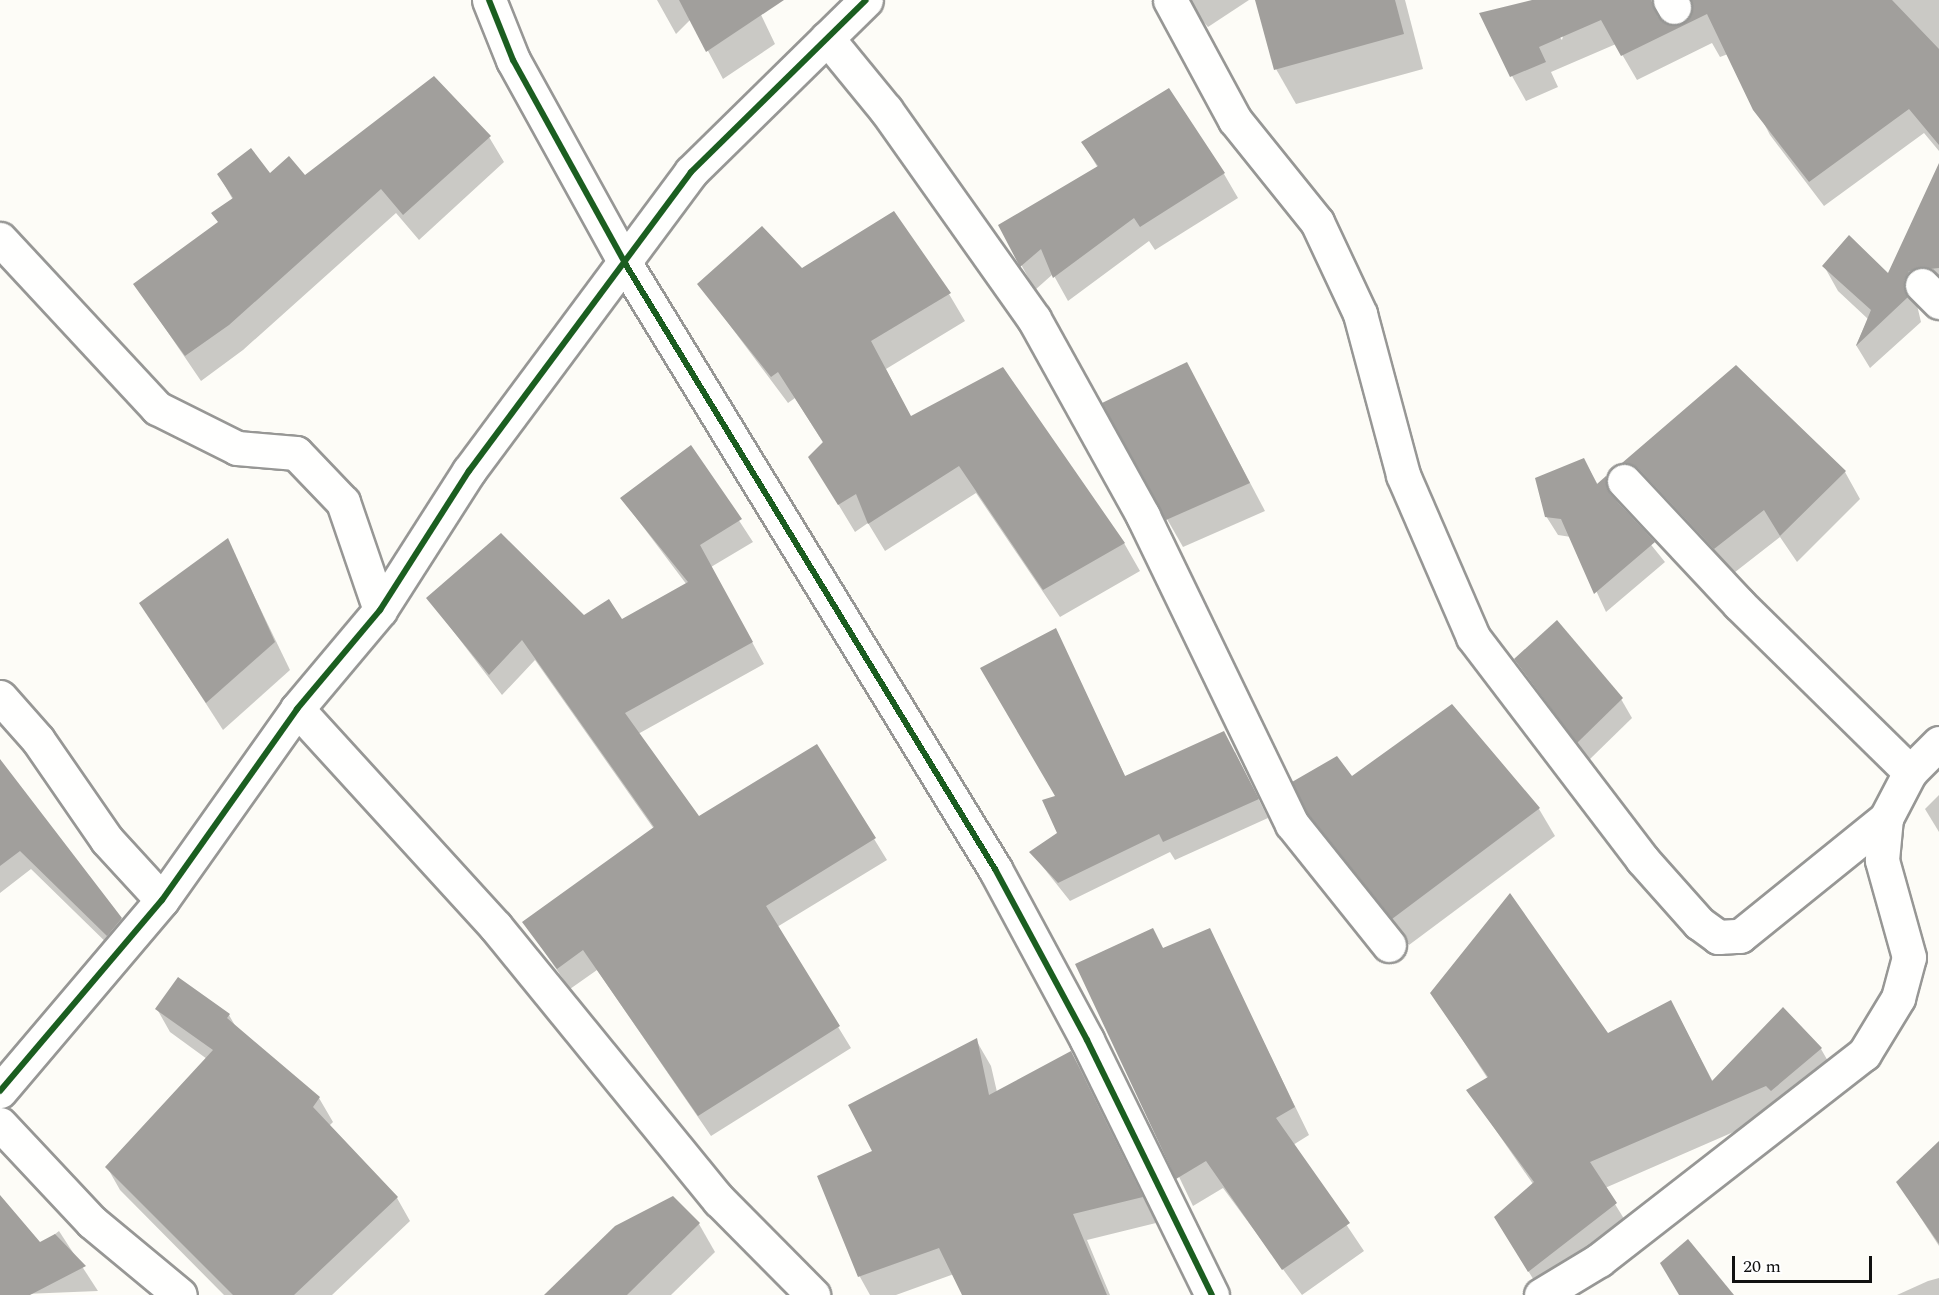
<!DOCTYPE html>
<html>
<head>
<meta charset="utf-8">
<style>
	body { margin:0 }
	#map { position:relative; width:1939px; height:1295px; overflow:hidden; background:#fdfcf7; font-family:Spectral,serif }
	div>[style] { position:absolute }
	.shadow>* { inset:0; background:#0003 }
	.building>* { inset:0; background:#a19f9c }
	.roads { filter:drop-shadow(2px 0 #979795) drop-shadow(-2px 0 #979795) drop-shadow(0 2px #979795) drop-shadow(0 -2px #979795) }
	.minor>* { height:33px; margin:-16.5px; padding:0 16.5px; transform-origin:16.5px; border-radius:16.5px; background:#fffffe }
	.cycleway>* { height:6px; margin:-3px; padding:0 3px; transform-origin:3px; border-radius:3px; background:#1b5e20 }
	span { translate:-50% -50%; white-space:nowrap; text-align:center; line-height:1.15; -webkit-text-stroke:6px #fff; paint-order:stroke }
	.scale { position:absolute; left:1732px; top:1256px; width:140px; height:27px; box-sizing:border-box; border:3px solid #111; border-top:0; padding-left:8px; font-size:18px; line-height:21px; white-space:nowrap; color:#111; -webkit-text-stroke:4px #fff; paint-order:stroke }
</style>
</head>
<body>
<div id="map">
	<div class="shadow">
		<div style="clip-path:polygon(657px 0,754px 0,775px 44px,723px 79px,691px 19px,676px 34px)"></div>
		<div style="clip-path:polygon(1184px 0,1249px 0,1208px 27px)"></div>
		<div style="clip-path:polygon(1257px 0,1405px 0,1423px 69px,1296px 104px,1276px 69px)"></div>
		<div style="clip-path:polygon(evenodd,1572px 0,1939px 0,1939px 151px,1924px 133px,1824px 206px,1770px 135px,1728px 54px,1720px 57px,1712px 43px,1637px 80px,1616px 44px,1551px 72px,1558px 87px,1526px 101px,1512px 76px,1531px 2px,1562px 40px,1572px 0,1684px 6px,1692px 8px,1691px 18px,1667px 25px,1668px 15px,1684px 6px)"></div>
		<div style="clip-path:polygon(489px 137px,504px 162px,419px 240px,396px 213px,243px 350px,201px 381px,135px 284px,219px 223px,233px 200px,219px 175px,305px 177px)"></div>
		<div style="clip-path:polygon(1083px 143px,1224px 174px,1238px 198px,1155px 250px,1149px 241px,1068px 301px,1053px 274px,1035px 290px,1000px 226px,1098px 168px)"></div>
		<div style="clip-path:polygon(1939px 167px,1939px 293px,1932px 291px,1917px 305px,1921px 322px,1870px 368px,1856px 345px,1868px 319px,1838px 291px,1824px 266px,1888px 276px)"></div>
		<div style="clip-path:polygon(802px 269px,949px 294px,965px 321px,886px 369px,911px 418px,1124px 543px,1140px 571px,1060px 617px,976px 493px,885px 551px,868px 523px,855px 532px,826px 484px,824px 444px,795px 398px,788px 403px,699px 284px)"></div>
		<div style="clip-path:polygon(1202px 392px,1265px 511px,1183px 547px,1167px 519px)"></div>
		<div style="clip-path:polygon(691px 447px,753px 542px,711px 567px,764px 664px,638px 734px,698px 818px,817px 746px,887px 860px,777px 927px,851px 1048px,711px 1136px,597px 970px,570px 989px,524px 922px,654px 829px,535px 660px,502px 695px,428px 598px,622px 621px,687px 585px,622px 499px)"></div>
		<div style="clip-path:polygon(1584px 460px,1598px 485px,1606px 478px,1618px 504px,1665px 562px,1606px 612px,1571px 537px,1558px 535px,1546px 516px)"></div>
		<div style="clip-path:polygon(1623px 463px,1845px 472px,1860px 499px,1797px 562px,1780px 537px,1730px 576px,1639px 490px)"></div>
		<div style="clip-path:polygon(227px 540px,290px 670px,223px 730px,141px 603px)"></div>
		<div style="clip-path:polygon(1055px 630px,1126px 778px,1235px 752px,1268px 818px,1175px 860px,1170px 852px,1070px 901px,1031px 852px,1059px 833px)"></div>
		<div style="clip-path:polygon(1516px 660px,1621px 699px,1632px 718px,1589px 760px)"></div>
		<div style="clip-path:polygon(1452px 706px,1539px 809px,1555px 836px,1409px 945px,1309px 813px)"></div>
		<div style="clip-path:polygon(0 769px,121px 919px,132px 938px,118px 954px,31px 869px,0 893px)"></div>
		<div style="clip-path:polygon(1939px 795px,1939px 832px,1925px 809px)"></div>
		<div style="clip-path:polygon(1152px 930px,1164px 950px,1209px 930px,1309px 1135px,1293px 1145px,1364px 1251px,1302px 1295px,1223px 1188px,1193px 1206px,1077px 964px)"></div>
		<div style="clip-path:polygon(1432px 993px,1608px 1035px,1671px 1002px,1713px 1082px,1783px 1009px,1821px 1049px,1836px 1075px,1782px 1111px,1605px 1188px,1631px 1230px,1543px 1295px,1511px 1243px,1533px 1184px,1468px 1090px,1488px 1079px)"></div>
		<div style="clip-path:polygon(157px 1009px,229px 1015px,237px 1029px,319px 1098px,333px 1122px,329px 1126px,397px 1198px,410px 1221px,332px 1295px,224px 1295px,120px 1190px,107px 1167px,207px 1059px,170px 1032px)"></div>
		<div style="clip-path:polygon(976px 1040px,991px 1066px,997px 1092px,1071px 1053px,1086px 1078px,1156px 1223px,1087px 1240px,1110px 1295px,964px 1295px,954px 1274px,896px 1295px,870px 1295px,860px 1277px,819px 1177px,874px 1152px)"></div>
		<div style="clip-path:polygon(1939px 1143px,1939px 1246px,1898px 1183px)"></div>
		<div style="clip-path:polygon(673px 1198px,699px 1224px,715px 1252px,671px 1295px,547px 1295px)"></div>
		<div style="clip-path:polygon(59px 1231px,98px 1291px,0 1295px,0 1277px)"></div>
		<div style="clip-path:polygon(1939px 1278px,1939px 1295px,1897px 1295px,1928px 1281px)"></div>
	</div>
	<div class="building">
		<div style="clip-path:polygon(679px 0,784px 0,706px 52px)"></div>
		<div style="clip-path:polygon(1255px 0,1395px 0,1404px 34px,1274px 70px)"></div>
		<div style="clip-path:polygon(1532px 0,1651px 0,1658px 17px,1674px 26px,1690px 17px,1691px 0,1892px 0,1939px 49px,1939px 145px,1909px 109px,1809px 182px,1753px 110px,1707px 14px,1621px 56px,1601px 20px,1539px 47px,1546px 62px,1510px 77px,1479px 13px)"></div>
		<div style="clip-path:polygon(434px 76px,491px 136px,403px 215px,381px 189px,229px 325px,185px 356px,133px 284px,218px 222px,211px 213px,233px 198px,217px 174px,251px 148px,270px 173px,289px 156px,305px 175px)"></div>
		<div style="clip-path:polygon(1169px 88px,1225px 173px,1140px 227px,1134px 218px,1053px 278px,1041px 249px,1020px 267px,998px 225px,1098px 166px,1081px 142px)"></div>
		<div style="clip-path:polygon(1939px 163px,1939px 268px,1909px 271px,1904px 281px,1908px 297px,1856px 346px,1871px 310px,1822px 266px,1849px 235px,1888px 273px)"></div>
		<div style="clip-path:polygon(894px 211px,951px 293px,871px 341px,911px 416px,1003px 367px,1125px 543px,1043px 590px,959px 466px,868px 524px,856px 494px,838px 505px,808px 457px,823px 442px,778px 372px,771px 377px,697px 284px,762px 226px,802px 268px)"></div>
		<div style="clip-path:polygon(1187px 362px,1250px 483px,1166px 520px,1102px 403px)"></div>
		<div style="clip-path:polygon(1736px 365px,1846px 471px,1780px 536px,1764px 510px,1714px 549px,1638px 468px,1622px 463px)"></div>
		<div style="clip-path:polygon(691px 445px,742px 519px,700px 545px,753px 642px,625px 713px,699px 816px,817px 744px,876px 838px,766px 906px,840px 1026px,698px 1116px,583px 950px,557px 969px,522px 922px,654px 827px,522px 640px,489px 675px,426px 598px,501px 533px,584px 615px,609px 599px,622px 619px,688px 582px,620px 498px)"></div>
		<div style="clip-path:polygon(1584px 458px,1597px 484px,1606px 476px,1610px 494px,1655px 542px,1594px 594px,1561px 519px,1545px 517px,1535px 478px)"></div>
		<div style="clip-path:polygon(228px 538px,275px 642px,206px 703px,139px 603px)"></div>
		<div style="clip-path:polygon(1557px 620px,1623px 698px,1577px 743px,1514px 659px)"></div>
		<div style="clip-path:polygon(1056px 628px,1125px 776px,1224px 731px,1259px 799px,1163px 842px,1159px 834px,1058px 883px,1029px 852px,1057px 833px,1042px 800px,1055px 796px,980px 668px)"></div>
		<div style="clip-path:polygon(1452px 704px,1540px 808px,1392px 919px,1308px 814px,1292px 782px,1337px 756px,1352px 776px)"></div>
		<div style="clip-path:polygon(0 759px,122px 918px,107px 936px,20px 851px,0 866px)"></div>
		<div style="clip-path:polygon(1510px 893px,1608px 1033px,1671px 1000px,1712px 1081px,1783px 1007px,1822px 1048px,1771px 1091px,1766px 1086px,1590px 1162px,1617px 1203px,1528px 1272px,1494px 1217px,1534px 1182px,1466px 1090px,1488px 1077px,1430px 993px)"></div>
		<div style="clip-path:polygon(1153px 928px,1163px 948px,1210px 928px,1295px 1107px,1276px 1118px,1350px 1223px,1282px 1270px,1206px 1161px,1176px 1179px,1075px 964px)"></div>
		<div style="clip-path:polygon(178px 977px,230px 1014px,227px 1018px,320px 1097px,313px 1107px,398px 1197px,294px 1295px,233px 1295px,105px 1167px,213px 1050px,155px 1009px)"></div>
		<div style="clip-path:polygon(977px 1038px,989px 1095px,1071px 1051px,1143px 1197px,1073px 1214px,1107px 1295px,962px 1295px,939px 1248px,858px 1277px,817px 1176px,872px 1151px,848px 1105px)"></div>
		<div style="clip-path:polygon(1939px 1141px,1939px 1244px,1896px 1182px)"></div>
		<div style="clip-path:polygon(0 1195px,40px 1242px,55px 1234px,86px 1266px,30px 1295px,0 1295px)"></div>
		<div style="clip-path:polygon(673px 1196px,700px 1223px,627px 1295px,544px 1295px,615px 1226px)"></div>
		<div style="clip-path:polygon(1688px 1239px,1734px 1295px,1679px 1295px,1660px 1263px)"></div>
	</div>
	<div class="roads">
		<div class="minor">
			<div style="left:489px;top:0;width:65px;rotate:68.2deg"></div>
			<div style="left:513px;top:60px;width:234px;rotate:61.1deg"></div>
			<div style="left:626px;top:265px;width:708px;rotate:58.58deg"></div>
			<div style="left:995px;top:869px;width:194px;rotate:61.7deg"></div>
			<div style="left:1087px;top:1040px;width:284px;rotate:63.9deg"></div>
			<div style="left:1170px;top:0;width:136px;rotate:61.6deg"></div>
			<div style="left:1235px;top:120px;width:131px;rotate:51.2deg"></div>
			<div style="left:1317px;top:222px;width:102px;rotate:64.9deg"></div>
			<div style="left:1360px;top:314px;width:167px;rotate:75deg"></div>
			<div style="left:1403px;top:475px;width:176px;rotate:66.6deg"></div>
			<div style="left:1473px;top:637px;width:279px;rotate:52.7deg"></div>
			<div style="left:1642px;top:859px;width:86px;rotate:48.3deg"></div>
			<div style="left:1699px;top:923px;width:24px;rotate:36deg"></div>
			<div style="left:1718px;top:937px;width:22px;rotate:-3deg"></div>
			<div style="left:1740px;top:936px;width:188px;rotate:-38.9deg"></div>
			<div style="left:1670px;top:0;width:8px;rotate:60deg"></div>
			<div style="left:827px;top:38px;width:93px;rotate:50.7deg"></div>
			<div style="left:886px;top:110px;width:256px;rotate:54.7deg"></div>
			<div style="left:1034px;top:319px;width:225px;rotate:61deg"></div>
			<div style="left:1143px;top:516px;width:342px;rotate:64.2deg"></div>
			<div style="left:1292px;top:824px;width:155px;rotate:51.3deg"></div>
			<div style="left:0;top:239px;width:231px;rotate:47.1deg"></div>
			<div style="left:157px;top:408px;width:89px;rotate:26.6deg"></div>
			<div style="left:237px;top:448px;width:59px;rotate:4.8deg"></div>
			<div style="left:296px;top:453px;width:68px;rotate:46.2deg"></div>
			<div style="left:343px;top:502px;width:114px;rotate:71.1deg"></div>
			<div style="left:1922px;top:285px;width:24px;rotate:45deg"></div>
			<div style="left:1624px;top:481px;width:168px;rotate:46.9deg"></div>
			<div style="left:1739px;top:604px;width:240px;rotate:44.5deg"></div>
			<div style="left:0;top:697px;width:57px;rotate:48.5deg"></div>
			<div style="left:38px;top:740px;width:121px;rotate:55.4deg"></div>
			<div style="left:107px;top:840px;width:81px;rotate:47.5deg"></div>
			<div style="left:297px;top:709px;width:295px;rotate:47.6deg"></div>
			<div style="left:496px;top:927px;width:353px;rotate:50.8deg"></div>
			<div style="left:719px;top:1200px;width:134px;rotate:45.3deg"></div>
			<div style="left:0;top:1091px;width:250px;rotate:-49.7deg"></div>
			<div style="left:162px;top:900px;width:234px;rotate:-54.7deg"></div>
			<div style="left:297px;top:709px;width:129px;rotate:-50deg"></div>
			<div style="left:380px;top:610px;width:165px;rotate:-57.4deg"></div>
			<div style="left:469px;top:471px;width:372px;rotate:-53.4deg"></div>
			<div style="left:691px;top:172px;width:245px;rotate:-44.5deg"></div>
			<div style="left:0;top:1124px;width:134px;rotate:46.8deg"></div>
			<div style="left:92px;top:1222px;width:114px;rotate:39.7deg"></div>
			<div style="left:1541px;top:1295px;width:68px;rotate:-31.1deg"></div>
			<div style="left:1599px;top:1260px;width:336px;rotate:-37.9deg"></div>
			<div style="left:1864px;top:1054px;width:66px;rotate:-58.7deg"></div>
			<div style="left:1898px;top:998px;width:42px;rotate:-75deg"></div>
			<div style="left:1909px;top:957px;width:101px;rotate:-105.6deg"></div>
			<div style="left:1882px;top:860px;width:42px;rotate:-84.6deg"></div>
			<div style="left:1886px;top:818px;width:52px;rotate:-62.4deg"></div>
			<div style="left:1910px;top:772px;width:41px;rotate:-45deg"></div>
		</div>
	</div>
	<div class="cycleway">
		<div style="left:489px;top:0;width:65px;rotate:68.2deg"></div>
		<div style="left:513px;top:60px;width:234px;rotate:61.1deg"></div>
		<div style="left:626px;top:265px;width:708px;rotate:58.58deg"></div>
		<div style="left:995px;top:869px;width:194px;rotate:61.7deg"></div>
		<div style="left:1087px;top:1040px;width:284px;rotate:63.9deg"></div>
		<div style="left:0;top:1091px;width:250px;rotate:-49.7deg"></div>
		<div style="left:162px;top:900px;width:234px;rotate:-54.7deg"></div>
		<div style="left:297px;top:709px;width:129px;rotate:-50deg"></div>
		<div style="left:380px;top:610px;width:165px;rotate:-57.4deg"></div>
		<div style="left:469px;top:471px;width:372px;rotate:-53.4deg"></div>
		<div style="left:691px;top:172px;width:245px;rotate:-44.5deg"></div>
	</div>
	<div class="scale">20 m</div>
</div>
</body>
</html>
